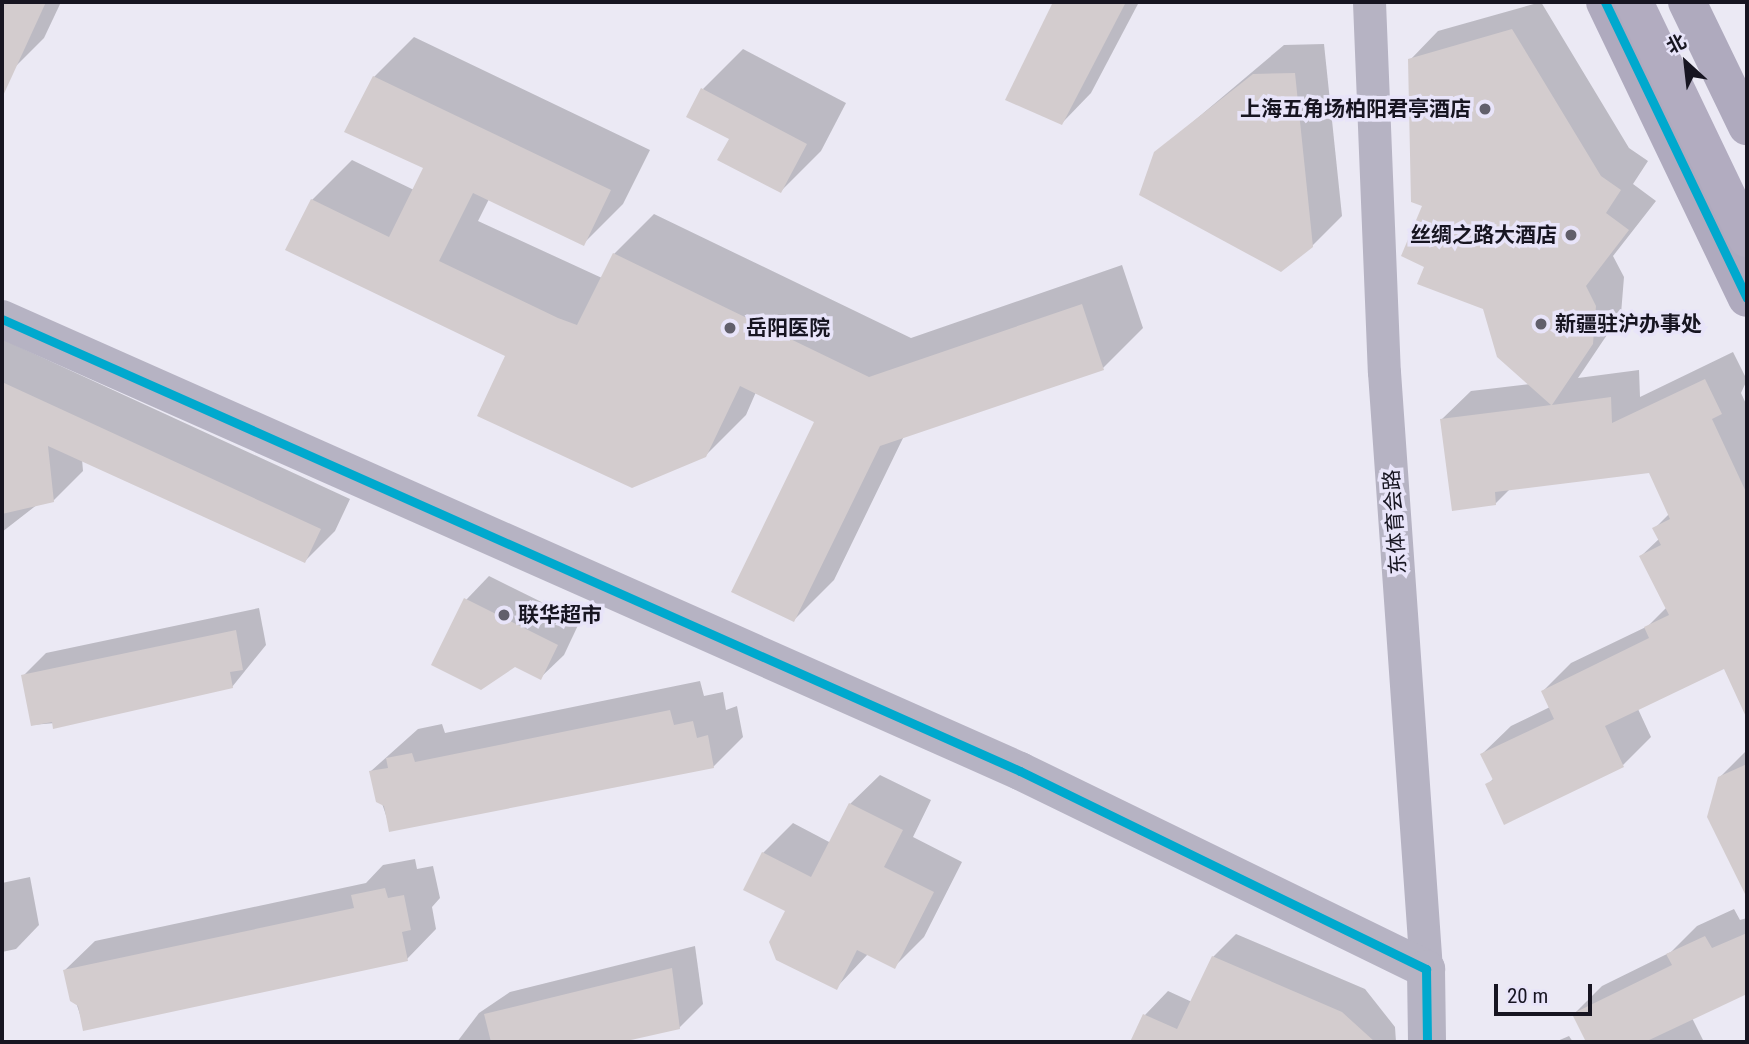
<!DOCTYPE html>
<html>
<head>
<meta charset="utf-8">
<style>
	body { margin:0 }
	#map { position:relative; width:1749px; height:1044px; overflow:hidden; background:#ebe9f4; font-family:"Roboto Condensed","Noto Sans SC",sans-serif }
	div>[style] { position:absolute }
	.shadow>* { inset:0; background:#0003 }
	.building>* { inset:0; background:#d3ccce }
	.minor>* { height:33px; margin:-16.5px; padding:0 16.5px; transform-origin:16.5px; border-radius:16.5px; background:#b6b3c3 }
	.tertiary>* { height:38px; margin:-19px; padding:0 19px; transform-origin:19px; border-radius:19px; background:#b6b3c3 }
	.primary>* { height:38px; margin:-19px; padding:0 19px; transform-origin:19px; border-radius:19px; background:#afaabe }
	.trunk>* { height:38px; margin:-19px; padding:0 19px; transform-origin:19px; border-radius:19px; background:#b2acc0 }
	.bus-1>* { height:9px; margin:-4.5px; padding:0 4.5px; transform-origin:4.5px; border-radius:4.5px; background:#00a9ce }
	.dots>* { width:19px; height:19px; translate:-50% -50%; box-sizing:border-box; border:4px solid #e8e4f9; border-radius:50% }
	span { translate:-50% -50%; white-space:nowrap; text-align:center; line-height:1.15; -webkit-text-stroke:7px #e8e4f9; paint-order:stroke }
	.poi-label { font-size:21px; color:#171521; font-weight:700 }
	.right { translate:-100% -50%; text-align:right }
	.left { translate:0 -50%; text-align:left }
	.street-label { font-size:21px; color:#171521 }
	.frame { position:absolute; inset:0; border:4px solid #171521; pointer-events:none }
	.north { position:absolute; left:1651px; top:28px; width:70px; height:70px; -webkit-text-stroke:5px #e8e4f9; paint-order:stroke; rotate:333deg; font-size:19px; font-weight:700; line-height:28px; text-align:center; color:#171521 }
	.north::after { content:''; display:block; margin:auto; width:24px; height:32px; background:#171521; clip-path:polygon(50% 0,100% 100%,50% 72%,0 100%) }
	.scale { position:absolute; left:1494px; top:984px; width:98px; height:32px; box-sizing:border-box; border:4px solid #171521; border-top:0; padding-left:9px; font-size:21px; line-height:24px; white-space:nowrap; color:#171521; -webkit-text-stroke:5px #e8e4f9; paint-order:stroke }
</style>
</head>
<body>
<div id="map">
	<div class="shadow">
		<div style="clip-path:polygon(2px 2px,61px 2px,44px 38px,14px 68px,2px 62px)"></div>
		<div style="clip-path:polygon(1055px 2px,1139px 2px,1091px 93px,1062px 123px,1008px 100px)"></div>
		<div style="clip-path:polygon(1541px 2px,1629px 148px,1648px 161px,1633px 184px,1656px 201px,1613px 256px,1624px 277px,1621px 314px,1578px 378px,1639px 370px,1640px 397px,1733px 352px,1747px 380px,1741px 393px,1747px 406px,1747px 709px,1725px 667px,1638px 709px,1651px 737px,1623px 765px,1487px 785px,1494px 778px,1482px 754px,1511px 726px,1550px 707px,1543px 691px,1571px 663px,1648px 626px,1667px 607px,1641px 556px,1660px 538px,1655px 528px,1670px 513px,1650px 471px,1511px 488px,1495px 504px,1442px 419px,1471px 391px,1530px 384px,1484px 308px,1427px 266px,1410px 60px,1438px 31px)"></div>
		<div style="clip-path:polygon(414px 37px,650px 150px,623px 204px,583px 244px,489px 199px,478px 221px,602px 278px,614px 254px,654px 214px,911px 338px,1122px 265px,1143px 328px,1103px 368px,904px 436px,834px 580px,794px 620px,816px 421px,756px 392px,746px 415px,705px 456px,508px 355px,312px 200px,352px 160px,414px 190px,425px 168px,374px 77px)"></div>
		<div style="clip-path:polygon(1324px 44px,1342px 216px,1312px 246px,1156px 153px,1284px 45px)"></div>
		<div style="clip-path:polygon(743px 49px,846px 103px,821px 151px,781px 191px,731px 139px,703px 89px)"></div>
		<div style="clip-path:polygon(2px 339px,350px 499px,335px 531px,305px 561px,82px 459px,83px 471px,53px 501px,38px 504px,2px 532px,2px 437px,22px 432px,2px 423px)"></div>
		<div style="clip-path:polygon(489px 576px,580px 621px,564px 655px,540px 678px,466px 600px)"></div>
		<div style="clip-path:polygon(259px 608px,266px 645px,232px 687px,79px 721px,32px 725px,23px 676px,46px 653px)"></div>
		<div style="clip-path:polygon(700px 681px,704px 696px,723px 692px,726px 710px,737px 706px,743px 737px,713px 767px,391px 830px,371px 771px,418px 729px,442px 724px,445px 733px)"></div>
		<div style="clip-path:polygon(1747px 750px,1747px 894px,1708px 817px,1720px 777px)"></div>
		<div style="clip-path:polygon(880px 775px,931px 800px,913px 837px,962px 862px,924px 937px,894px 967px,868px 954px,836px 988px,787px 910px,763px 853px,793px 823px,831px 843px,850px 804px)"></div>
		<div style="clip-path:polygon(415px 859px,417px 869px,433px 866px,440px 898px,432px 907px,436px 929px,407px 959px,85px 1029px,65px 970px,95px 941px,366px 883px,383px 865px)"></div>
		<div style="clip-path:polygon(30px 877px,39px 925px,16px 949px,2px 952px,2px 883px)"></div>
		<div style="clip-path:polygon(1734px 909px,1740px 920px,1747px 918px,1747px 992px,1692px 1018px,1704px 1042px,1588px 1042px,1574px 1014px,1602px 986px,1671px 952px,1697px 926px)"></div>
		<div style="clip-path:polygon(1236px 934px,1365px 989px,1395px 1027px,1396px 1042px,1132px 1042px,1145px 1015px,1168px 991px,1192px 1002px,1213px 957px)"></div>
		<div style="clip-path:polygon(695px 946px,703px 1004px,679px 1028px,615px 1042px,457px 1042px,479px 1013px,510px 992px)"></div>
		<div style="clip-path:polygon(1569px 1036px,1573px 1042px,1555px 1042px)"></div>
	</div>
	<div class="building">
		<div style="clip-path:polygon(2px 2px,46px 2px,2px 98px)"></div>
		<div style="clip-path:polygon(1053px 2px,1126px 2px,1062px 125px,1005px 100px)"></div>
		<div style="clip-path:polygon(1512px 29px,1601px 176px,1621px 190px,1606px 213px,1629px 230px,1586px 286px,1596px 306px,1593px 344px,1552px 405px,1611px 397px,1612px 423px,1705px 379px,1722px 414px,1712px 419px,1747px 494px,1747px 719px,1724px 669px,1605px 726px,1624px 767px,1504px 825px,1485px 784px,1493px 780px,1480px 754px,1554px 719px,1541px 691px,1649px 638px,1644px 627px,1669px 615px,1639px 556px,1661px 545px,1652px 528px,1670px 519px,1649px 473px,1495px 492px,1496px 505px,1452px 511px,1440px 419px,1551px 405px,1497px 357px,1483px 309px,1417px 284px,1424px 267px,1401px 256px,1422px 206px,1411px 202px,1408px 59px)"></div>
		<div style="clip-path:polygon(1295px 73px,1313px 247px,1281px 272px,1139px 195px,1154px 152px,1253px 74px)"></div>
		<div style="clip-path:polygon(373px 76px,611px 190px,584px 246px,473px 193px,439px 261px,558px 318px,577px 325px,613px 253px,869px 377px,1082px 304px,1104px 370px,880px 446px,794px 622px,731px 592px,814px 422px,740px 386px,706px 457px,632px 488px,477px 416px,505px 356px,285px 250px,311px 199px,389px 237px,423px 168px,344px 132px)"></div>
		<div style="clip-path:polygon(701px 88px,807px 144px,781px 193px,717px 160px,729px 139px,686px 117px)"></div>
		<div style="clip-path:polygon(2px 382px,321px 529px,305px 563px,48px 446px,54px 502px,2px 514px)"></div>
		<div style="clip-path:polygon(464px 598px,558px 645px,541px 680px,515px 667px,481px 690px,431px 665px)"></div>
		<div style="clip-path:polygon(236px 630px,243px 670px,230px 672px,233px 688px,53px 729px,52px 722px,31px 726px,21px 675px)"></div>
		<div style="clip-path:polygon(670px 710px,674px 725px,693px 721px,697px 738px,708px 735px,714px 768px,389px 832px,384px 806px,376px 802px,369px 771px,388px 768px,386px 758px,412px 753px,415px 762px)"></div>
		<div style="clip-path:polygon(1747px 764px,1747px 898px,1707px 817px,1718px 777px)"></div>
		<div style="clip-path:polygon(849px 803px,903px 830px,884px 867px,934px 892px,895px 969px,857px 950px,837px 990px,776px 960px,769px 942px,785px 911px,743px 890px,762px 852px,811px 877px)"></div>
		<div style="clip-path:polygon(385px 888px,388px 898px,404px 895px,411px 930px,402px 932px,408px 961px,83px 1031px,78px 1006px,70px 1001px,63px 970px,354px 908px,351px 895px)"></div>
		<div style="clip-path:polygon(1747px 933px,1747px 994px,1645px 1042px,1586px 1042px,1572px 1014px,1672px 965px,1666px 954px,1705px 936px,1712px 948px)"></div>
		<div style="clip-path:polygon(1212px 956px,1342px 1012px,1375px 1042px,1130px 1042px,1143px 1014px,1177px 1029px)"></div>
		<div style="clip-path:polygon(672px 968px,680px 1029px,622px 1042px,491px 1042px,484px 1014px)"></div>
	</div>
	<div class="minor">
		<div style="left:1369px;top:2px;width:370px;rotate:87.7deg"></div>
		<div style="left:1384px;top:372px;width:598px;rotate:85.98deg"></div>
	</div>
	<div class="tertiary">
		<div style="left:2px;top:319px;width:1114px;rotate:23.94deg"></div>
		<div style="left:1020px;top:771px;width:452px;rotate:26deg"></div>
		<div style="left:1426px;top:969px;width:73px;rotate:89.2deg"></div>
	</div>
	<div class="primary">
		<div style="left:1605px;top:2px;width:328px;rotate:64.4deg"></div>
		<div style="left:1687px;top:2px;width:138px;rotate:64.2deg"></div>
	</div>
	<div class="trunk">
		<div style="left:1634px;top:2px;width:262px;rotate:64.4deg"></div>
	</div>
	<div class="bus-1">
		<div style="left:1605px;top:2px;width:328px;rotate:64.4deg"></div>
		<div style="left:2px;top:319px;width:1114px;rotate:23.94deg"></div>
		<div style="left:1020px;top:771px;width:452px;rotate:26deg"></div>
		<div style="left:1426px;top:969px;width:73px;rotate:89.2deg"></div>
	</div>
	<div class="dots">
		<div style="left:1485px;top:109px;background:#615f6b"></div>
		<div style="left:1571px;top:235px;background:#615f6b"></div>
		<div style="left:1541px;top:324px;background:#615f6b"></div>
		<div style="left:730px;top:328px;background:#615f6b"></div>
		<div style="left:504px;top:615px;background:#615f6b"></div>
	</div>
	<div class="poi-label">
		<span class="right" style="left:1471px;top:109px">上海五角场柏阳君亭酒店</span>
		<span class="right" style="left:1557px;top:235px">丝绸之路大酒店</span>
		<span class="left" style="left:1555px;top:324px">新疆驻沪办事处</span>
		<span class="left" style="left:746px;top:328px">岳阳医院</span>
		<span class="left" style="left:518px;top:615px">联华超市</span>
	</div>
	<div class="street-label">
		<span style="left:1395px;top:522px;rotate:-94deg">东体育会路</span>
	</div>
	<div class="frame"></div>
	<div class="north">北</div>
	<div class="scale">20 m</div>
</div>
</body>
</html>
